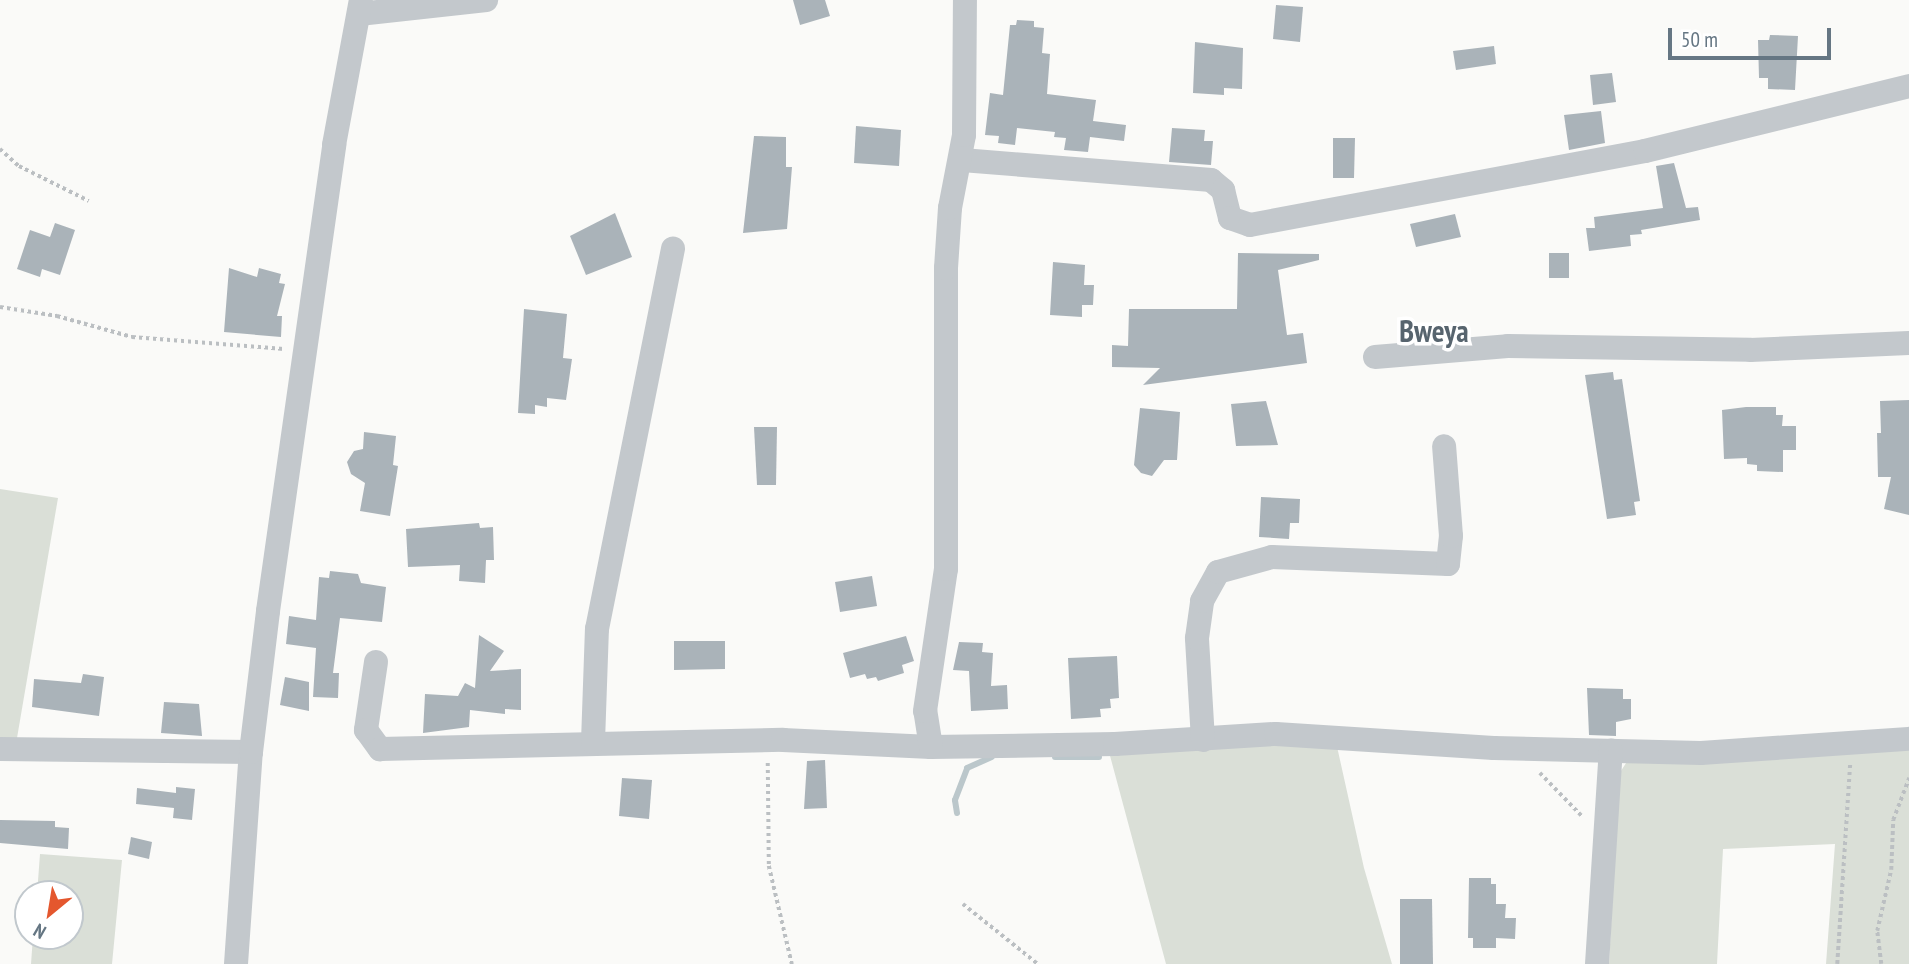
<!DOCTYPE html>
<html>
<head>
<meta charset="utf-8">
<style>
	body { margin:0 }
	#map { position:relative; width:1909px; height:964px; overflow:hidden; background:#fafaf8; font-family:"PT Sans Narrow",sans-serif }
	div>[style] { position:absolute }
	.green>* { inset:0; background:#dadfd7 }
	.stream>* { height:6px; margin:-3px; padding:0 3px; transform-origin:3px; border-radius:3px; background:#bbc7cb }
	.building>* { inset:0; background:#aab3b9 }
	.path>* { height:3.5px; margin-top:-1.75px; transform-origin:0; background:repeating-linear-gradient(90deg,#bbbfc2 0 3.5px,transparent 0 7px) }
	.minor>* { height:24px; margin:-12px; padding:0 12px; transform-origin:12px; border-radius:12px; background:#c3c8cc }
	span { translate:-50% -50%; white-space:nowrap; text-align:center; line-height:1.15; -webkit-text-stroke:7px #fff; paint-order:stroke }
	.quarter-label { font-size:30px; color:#57646e; font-weight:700 }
	.north { position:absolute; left:14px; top:880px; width:70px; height:70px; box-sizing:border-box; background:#fff; border:2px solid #c1c8cd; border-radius:50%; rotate:210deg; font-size:19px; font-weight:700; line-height:28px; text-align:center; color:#657683 }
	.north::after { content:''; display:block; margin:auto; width:24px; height:32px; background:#e4572e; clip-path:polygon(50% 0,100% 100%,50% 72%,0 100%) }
	.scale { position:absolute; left:1668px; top:28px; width:163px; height:32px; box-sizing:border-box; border:4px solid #657683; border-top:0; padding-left:9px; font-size:21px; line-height:24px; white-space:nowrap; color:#657683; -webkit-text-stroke:5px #fff; paint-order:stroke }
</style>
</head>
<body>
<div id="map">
	<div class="green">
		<div style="clip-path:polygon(0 489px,58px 498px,17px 738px,0 740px)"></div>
		<div style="clip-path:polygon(1336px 742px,1364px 868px,1392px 964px,1166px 964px,1109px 752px)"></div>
		<div style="clip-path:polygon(1909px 747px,1909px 964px,1826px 964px,1835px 844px,1723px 849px,1717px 964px,1609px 964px,1619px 774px,1628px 760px)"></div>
		<div style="clip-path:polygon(40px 854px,122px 860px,112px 964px,31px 964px,33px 936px,70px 936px,70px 894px,37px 894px)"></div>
	</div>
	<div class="stream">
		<div style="left:1055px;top:757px;width:44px"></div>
		<div style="left:957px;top:813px;width:13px;rotate:-99deg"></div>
		<div style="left:955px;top:800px;width:34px;rotate:-69deg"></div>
		<div style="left:967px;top:768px;width:27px;rotate:-24deg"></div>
	</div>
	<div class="building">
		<div style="clip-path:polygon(793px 0,825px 0,830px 16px,800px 25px)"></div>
		<div style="clip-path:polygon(1276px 5px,1303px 7px,1300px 42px,1273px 39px)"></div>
		<div style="clip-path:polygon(1017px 20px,1034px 21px,1034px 27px,1044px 28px,1042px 53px,1050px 54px,1047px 94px,1096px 100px,1093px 121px,1126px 125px,1124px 141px,1090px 137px,1088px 152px,1064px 150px,1066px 138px,1054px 137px,1055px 132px,1017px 128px,1015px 145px,998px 143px,999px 136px,985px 135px,990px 93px,1003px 95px,1010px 25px,1016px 25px)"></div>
		<div style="clip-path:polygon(1770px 35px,1798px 36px,1795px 90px,1768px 89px,1768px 78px,1759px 78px,1758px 40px,1769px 40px)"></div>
		<div style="clip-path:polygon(1195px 42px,1243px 48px,1242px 89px,1224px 88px,1224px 95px,1193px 93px)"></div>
		<div style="clip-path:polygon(1494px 46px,1496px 64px,1456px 70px,1453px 51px)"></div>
		<div style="clip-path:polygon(1612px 73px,1616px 102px,1593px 105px,1590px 75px)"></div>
		<div style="clip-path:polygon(1601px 111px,1605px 143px,1569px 150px,1564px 115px)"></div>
		<div style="clip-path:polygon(856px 126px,901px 130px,899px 166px,854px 163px)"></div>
		<div style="clip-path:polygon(1172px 128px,1205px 130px,1204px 141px,1213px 141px,1211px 165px,1169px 162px)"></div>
		<div style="clip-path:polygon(754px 136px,786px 137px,786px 167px,792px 167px,787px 229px,743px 233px)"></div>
		<div style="clip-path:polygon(1333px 138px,1355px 138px,1354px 178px,1333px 178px)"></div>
		<div style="clip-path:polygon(1674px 163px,1686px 208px,1698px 207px,1700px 220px,1641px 230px,1642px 234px,1630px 235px,1631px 246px,1589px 251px,1586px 228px,1595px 228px,1594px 217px,1663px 208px,1656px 166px)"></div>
		<div style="clip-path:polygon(615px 213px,632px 257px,586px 275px,570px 236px)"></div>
		<div style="clip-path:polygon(1455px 214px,1461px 237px,1416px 247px,1410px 224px)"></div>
		<div style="clip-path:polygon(55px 223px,75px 230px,60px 275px,42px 269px,40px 277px,17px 269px,30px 230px,50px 237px)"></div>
		<div style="clip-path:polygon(1238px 253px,1319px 254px,1319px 260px,1278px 270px,1287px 335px,1303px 333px,1307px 363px,1143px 385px,1160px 368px,1112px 367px,1112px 345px,1128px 346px,1129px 309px,1237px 309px)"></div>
		<div style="clip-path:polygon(1549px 253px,1569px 253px,1569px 278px,1549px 278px)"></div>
		<div style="clip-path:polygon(1053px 262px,1085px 265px,1084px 285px,1094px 285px,1093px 305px,1082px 305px,1082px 317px,1050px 315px)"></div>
		<div style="clip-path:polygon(229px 268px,257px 277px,259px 268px,281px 274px,279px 283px,285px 284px,277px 316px,282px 316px,281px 337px,224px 332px)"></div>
		<div style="clip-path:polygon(524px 309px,567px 314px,563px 358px,572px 359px,566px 400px,547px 398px,547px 407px,535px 405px,535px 414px,518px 413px)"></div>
		<div style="clip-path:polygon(1613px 372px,1614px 380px,1622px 379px,1640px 501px,1634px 502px,1636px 515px,1607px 519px,1585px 375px)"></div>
		<div style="clip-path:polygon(1909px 400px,1909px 515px,1884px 509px,1891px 477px,1878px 477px,1877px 433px,1881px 433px,1880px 401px)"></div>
		<div style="clip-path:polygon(1266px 401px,1278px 445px,1236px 446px,1231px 404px)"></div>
		<div style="clip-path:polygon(1746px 407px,1776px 407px,1776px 415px,1783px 415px,1782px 426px,1796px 426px,1796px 450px,1783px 450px,1783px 472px,1757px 471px,1757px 465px,1747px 464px,1747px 458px,1724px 459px,1722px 410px)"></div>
		<div style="clip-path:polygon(1140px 408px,1180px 412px,1177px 460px,1164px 460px,1152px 476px,1141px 473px,1134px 465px)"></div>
		<div style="clip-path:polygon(754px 427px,777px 427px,776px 485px,757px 485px)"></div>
		<div style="clip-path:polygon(364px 432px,396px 436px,393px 465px,398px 466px,390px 516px,360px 511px,365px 483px,351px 474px,347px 462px,354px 451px,363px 449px)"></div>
		<div style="clip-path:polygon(1261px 497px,1300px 499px,1299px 523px,1290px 523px,1289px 539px,1259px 537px)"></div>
		<div style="clip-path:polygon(479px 523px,480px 528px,493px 527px,494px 560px,486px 560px,485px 583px,459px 581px,460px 565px,408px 567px,406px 529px)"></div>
		<div style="clip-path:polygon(330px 571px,358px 574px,361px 583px,386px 587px,382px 622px,340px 618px,333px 673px,339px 673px,338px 698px,313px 697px,316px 648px,286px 644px,289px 616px,316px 620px,319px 577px,329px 578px)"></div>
		<div style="clip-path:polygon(872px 576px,877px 606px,840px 612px,835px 582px)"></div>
		<div style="clip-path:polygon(479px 635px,504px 651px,490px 671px,521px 669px,521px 710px,505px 709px,505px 714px,470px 710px,469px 727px,423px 733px,425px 694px,458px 696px,465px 683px,475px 688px)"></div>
		<div style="clip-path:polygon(906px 636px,914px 661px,902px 665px,904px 673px,878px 681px,876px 677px,867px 679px,865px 674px,850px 678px,843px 653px)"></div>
		<div style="clip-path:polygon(674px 641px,725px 641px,725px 669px,674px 670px)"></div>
		<div style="clip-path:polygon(959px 642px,983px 643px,982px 652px,993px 653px,991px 686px,1007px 685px,1008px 709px,971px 711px,969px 671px,953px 670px)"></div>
		<div style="clip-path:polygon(1117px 656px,1119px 698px,1110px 699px,1111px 708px,1100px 709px,1101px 717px,1071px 719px,1068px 658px)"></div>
		<div style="clip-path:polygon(83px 674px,104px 677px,99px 716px,32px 707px,34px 679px,81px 683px)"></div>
		<div style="clip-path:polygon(285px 677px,309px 682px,309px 711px,280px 705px)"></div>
		<div style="clip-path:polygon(1587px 688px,1623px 689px,1623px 699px,1631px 699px,1631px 719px,1616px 722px,1616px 736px,1589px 735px)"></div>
		<div style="clip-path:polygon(164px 702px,199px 704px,202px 736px,161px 733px)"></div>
		<div style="clip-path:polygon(825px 760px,827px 808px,804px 809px,807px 761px)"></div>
		<div style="clip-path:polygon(622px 778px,652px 780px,649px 819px,619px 816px)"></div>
		<div style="clip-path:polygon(176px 787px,195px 789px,192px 820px,173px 818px,174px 808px,136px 804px,137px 788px,176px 793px)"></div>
		<div style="clip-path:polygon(0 820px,55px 821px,55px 827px,69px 828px,68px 849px,0 843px)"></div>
		<div style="clip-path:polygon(131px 837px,152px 842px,149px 859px,128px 854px)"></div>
		<div style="clip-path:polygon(1469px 878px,1491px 878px,1491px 884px,1496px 884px,1496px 904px,1506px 904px,1505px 918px,1516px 918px,1515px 939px,1496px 938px,1496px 948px,1473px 948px,1473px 938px,1468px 938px)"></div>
		<div style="clip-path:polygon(1400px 899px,1432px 899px,1433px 964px,1400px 964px)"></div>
	</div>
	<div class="path">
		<div style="left:0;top:149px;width:25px;rotate:42deg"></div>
		<div style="left:19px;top:166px;width:78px;rotate:26.6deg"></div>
		<div style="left:0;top:307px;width:58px;rotate:9deg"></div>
		<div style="left:57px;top:316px;width:78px;rotate:15.6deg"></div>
		<div style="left:132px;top:337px;width:152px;rotate:4.5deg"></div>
		<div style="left:768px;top:763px;width:103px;rotate:89.4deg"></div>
		<div style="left:769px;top:866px;width:101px;rotate:76.8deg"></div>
		<div style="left:1540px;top:773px;width:62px;rotate:45.7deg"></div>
		<div style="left:963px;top:904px;width:96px;rotate:38.7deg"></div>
		<div style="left:1837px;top:964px;width:200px;rotate:-86.3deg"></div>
		<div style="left:1881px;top:964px;width:33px;rotate:-97deg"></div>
		<div style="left:1877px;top:931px;width:63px;rotate:-77.1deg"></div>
		<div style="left:1891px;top:870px;width:50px;rotate:-87.7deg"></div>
		<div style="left:1893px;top:820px;width:45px;rotate:-69.1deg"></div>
	</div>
	<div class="minor">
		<div style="left:359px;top:14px;width:128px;rotate:-6.3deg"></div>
		<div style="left:962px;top:160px;width:250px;rotate:4.6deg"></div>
		<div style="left:1211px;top:180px;width:16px;rotate:40deg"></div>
		<div style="left:1223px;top:190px;width:29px;rotate:76deg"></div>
		<div style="left:1230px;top:218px;width:21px;rotate:19deg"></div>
		<div style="left:1250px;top:225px;width:402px;rotate:-10.6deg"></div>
		<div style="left:1645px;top:151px;width:272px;rotate:-13.8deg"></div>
		<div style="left:1375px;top:357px;width:133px;rotate:-4.7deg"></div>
		<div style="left:1508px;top:346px;width:242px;rotate:0.9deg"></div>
		<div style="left:1750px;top:350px;width:159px;rotate:-2.5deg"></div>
		<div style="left:376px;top:662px;width:69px;rotate:98.4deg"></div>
		<div style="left:366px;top:730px;width:24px;rotate:54deg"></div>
		<div style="left:380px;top:749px;width:403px;rotate:-1.3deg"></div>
		<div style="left:783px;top:740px;width:148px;rotate:2.7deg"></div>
		<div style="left:931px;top:747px;width:184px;rotate:-0.9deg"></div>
		<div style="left:1115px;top:744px;width:161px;rotate:-3.6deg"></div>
		<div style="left:1276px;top:734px;width:218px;rotate:3.7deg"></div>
		<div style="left:1494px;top:748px;width:207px;rotate:1.4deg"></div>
		<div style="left:1701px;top:753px;width:208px;rotate:-3.9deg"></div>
		<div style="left:1203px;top:740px;width:102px;rotate:-93.4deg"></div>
		<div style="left:1197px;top:638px;width:37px;rotate:-82deg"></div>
		<div style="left:1202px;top:601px;width:33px;rotate:-61deg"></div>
		<div style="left:1218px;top:572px;width:56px;rotate:-15.5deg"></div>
		<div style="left:1272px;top:557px;width:176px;rotate:2.3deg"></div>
		<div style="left:1448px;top:564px;width:28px;rotate:-84deg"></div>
		<div style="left:1451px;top:536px;width:90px;rotate:-94.4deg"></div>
		<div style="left:593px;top:742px;width:113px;rotate:-88deg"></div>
		<div style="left:597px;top:629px;width:388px;rotate:-78.7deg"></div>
		<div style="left:931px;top:747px;width:36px;rotate:-99deg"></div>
		<div style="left:925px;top:711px;width:144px;rotate:-81.6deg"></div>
		<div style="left:946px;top:569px;width:301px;rotate:-90deg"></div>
		<div style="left:946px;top:268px;width:60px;rotate:-86.2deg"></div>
		<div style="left:950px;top:208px;width:74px;rotate:-79.1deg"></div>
		<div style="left:964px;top:135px;width:135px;rotate:-89.6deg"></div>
		<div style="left:0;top:749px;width:251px;rotate:0.7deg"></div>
		<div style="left:236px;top:964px;width:213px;rotate:-86deg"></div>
		<div style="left:251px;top:752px;width:142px;rotate:-83.1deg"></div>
		<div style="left:268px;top:611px;width:471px;rotate:-81.9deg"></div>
		<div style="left:334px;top:145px;width:147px;rotate:-79.5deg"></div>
		<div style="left:1597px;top:964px;width:214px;rotate:-86.3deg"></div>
	</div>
	<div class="quarter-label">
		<span style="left:1434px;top:331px">Bweya</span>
	</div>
	<div class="north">N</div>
	<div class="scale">50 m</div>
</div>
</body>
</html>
